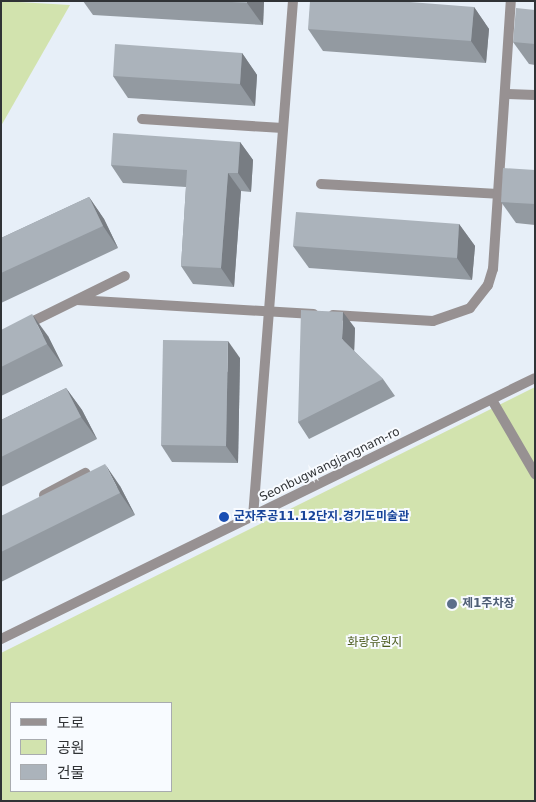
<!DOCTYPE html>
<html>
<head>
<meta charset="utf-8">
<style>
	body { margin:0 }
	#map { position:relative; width:536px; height:802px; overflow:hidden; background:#e7eff8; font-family:"DejaVu Sans","Noto Sans KR",sans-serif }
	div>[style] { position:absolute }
	.green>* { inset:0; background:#d2e3ae }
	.service>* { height:10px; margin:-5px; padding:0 5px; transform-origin:5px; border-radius:5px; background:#979192 }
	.minor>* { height:10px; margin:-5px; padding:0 5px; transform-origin:5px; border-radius:5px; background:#979192 }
	.tertiary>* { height:10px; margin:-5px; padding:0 5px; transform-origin:5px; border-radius:5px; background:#979192 }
	.wall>* { inset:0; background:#939aa1 }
	.shaded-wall>* { inset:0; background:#787d83 }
	.building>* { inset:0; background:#abb3bb }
	.dots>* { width:14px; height:14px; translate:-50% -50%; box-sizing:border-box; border:2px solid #f8fbff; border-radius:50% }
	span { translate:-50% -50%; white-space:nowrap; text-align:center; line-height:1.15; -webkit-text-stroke:4px #f8fbff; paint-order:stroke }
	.street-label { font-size:12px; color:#303336 }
	.transit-label { font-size:12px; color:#164399; font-weight:700 }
	.left { translate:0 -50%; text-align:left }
	.service-label { font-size:12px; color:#4e5e75; font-weight:700 }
	.park-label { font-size:12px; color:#4a5a1c }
	.frame { position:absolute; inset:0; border:2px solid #303336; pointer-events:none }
	.legend { position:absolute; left:10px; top:702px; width:162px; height:90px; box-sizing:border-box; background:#f8fbff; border:1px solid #a8abaf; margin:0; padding:6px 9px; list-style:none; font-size:15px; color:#303336 }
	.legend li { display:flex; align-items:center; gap:10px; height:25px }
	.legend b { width:25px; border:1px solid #a8abaf }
</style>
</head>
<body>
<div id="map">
	<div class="green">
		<div style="clip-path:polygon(1px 1px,70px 5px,1px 126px)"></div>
		<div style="clip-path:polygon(evenodd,535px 387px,535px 801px,1px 801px,1px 653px,535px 387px,11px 703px,171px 703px,171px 791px,11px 791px,11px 703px)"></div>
	</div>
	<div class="service">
		<div style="left:505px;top:94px;width:30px;rotate:2deg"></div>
		<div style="left:142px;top:119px;width:141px;rotate:3.7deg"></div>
		<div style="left:321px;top:184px;width:177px;rotate:3.2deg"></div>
		<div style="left:77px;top:300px;width:237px;rotate:3.4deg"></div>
		<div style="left:333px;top:315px;width:100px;rotate:3.4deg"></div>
		<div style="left:433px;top:321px;width:39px;rotate:-19deg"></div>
		<div style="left:470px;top:308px;width:29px;rotate:-52deg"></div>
		<div style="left:488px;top:285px;width:17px;rotate:-73deg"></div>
		<div style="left:493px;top:269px;width:269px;rotate:-86.2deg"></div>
		<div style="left:1px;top:337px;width:138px;rotate:-26.2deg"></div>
		<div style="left:492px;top:400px;width:86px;rotate:59.8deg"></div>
		<div style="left:44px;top:495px;width:47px;rotate:-28.2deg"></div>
	</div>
	<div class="minor">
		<div style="left:253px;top:517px;width:518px;rotate:-85.57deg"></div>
	</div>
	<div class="tertiary">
		<div style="left:1px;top:639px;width:594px;rotate:-26.05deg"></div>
	</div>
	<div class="wall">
		<div style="clip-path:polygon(83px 1px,264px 1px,263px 25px,93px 15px)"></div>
		<div style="clip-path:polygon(474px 7px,489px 29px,486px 63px,323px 51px,308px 29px)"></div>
		<div style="clip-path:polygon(535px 10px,535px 65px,529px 64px,513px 42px)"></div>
		<div style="clip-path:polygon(242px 53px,257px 75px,255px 106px,128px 98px,113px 76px)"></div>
		<div style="clip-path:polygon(240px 142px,253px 160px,251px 192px,241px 191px,234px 287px,193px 284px,181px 266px,186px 187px,123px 183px,111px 165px)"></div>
		<div style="clip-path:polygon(535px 170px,535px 225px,516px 223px,501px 202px)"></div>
		<div style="clip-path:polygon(89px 197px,104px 219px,118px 248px,1px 303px,1px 238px)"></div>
		<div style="clip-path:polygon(459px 224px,475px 246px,472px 280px,309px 268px,293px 246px)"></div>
		<div style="clip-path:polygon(355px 328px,354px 351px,383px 379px,395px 396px,309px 439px,298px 422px)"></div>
		<div style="clip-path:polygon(1px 330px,48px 336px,63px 366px,1px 396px)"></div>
		<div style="clip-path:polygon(240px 358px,238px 463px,172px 462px,161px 445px)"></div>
		<div style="clip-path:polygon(66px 388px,82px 410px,97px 439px,1px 487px,1px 420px)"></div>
		<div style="clip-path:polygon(120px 486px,135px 515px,1px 582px,1px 516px)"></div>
	</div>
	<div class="shaded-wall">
		<div style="clip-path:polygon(247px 1px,264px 1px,263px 25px,247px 3px)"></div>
		<div style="clip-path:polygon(474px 7px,489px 29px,486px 63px,471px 41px)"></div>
		<div style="clip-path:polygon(242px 53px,257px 75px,255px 106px,240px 84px)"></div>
		<div style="clip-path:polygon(240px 142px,253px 160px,251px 192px,238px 173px)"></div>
		<div style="clip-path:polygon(228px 173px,241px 191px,234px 287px,221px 268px)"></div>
		<div style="clip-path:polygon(89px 197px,104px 219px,118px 248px,103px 226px)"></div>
		<div style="clip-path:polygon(459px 224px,475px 246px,472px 280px,457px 258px)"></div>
		<div style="clip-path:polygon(343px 312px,355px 328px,354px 356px,342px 339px)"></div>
		<div style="clip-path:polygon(32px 314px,48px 336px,63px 366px,47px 344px)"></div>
		<div style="clip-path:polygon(228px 341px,240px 358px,238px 463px,226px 446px)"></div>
		<div style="clip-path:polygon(66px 388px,82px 410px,97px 439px,81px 417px)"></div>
		<div style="clip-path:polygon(105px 464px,120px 486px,135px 515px,120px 493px)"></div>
	</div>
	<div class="building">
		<div style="clip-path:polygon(216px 1px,247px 1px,247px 3px)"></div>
		<div style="clip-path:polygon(310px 1px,397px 1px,474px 7px,471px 41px,308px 29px)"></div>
		<div style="clip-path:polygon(516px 8px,535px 10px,535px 44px,513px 42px)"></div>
		<div style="clip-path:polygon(115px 44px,242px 53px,240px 84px,113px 76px)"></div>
		<div style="clip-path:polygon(113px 133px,240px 142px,238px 173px,228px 173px,221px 268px,181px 266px,187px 170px,111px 165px)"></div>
		<div style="clip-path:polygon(503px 168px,535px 170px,535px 204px,501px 202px)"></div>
		<div style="clip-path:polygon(89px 197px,103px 226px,1px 273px,1px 238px)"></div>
		<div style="clip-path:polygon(296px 212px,459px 224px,457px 258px,293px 246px)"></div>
		<div style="clip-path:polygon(301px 310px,343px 312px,342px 339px,383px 379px,298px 422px)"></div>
		<div style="clip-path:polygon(32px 314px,47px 344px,1px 367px,1px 330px)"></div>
		<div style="clip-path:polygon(163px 340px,228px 341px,226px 446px,161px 445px)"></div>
		<div style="clip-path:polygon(66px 388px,81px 417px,1px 457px,1px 420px)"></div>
		<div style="clip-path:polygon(105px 464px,120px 493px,1px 552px,1px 516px)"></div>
	</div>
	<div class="dots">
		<div style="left:224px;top:517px;background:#1a4fb4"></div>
		<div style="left:452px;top:604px;background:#5c6f8a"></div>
	</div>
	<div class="street-label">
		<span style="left:330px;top:465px;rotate:-26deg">Seonbugwangjangnam-ro</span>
	</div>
	<div class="transit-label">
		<span class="left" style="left:234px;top:517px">군자주공11.12단지.경기도미술관</span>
	</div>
	<div class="service-label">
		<span class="left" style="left:462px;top:604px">제1주차장</span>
	</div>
	<div class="park-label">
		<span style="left:375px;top:643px">화랑유원지</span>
	</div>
	<div class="frame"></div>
	<ul class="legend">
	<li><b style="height:6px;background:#979192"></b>도로</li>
	<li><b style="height:14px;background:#d2e3ae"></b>공원</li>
	<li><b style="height:14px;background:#abb3bb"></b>건물</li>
	</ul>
</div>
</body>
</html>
